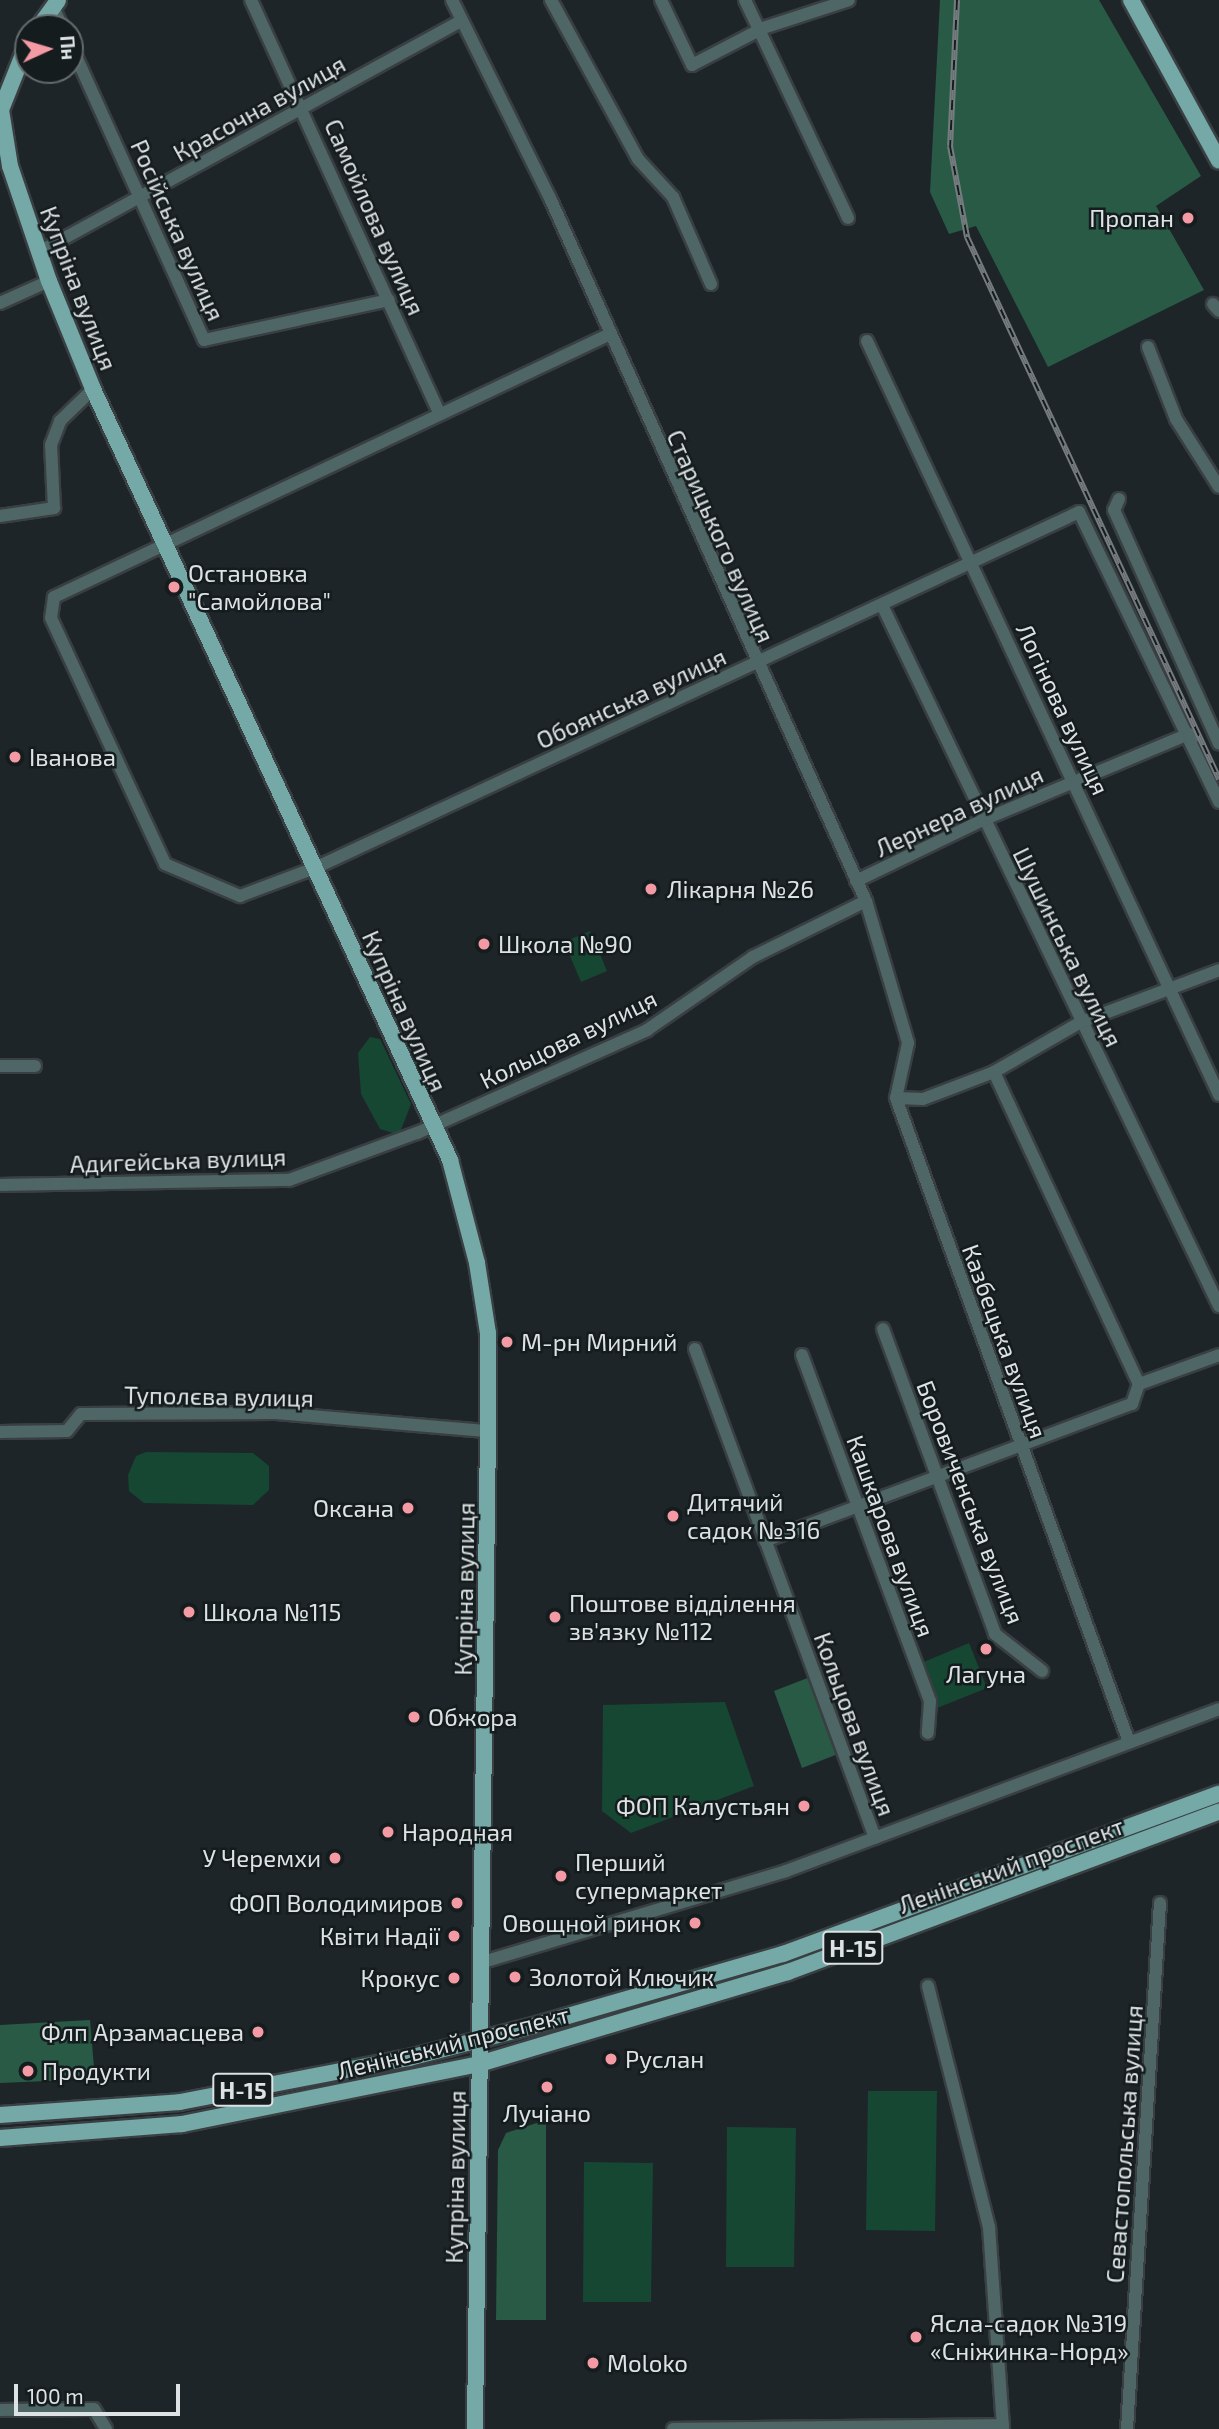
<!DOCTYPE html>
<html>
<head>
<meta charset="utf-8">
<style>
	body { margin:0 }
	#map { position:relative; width:1219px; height:2429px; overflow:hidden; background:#1e2528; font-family:"Exo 2",sans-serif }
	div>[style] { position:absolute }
	.green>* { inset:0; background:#164733 }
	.forest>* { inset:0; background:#285a45 }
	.roads { filter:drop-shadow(2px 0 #393f42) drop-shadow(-2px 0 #393f42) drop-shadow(0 2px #393f42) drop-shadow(0 -2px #393f42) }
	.minor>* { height:12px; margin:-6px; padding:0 6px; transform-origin:6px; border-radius:6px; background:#4e6665 }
	.major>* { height:16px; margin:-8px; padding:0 8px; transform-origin:8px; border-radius:8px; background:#74a9a7 }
	.rail>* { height:6px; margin-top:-3px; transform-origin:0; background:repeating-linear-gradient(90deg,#151c1e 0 10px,#757b7e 0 20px); box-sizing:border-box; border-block:2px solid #757b7e }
	.dots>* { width:19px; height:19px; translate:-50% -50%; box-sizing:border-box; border:4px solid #151c1e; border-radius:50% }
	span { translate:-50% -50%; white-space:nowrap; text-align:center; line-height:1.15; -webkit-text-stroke:5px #151c1e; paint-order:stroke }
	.shield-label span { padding:2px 5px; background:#151c1e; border:2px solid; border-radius:5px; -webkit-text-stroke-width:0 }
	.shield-label { font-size:23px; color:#dde2e4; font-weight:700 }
	.street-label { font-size:24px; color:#dde2e4 }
	.poi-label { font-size:24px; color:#dde2e4 }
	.right { translate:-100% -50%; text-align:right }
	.left { translate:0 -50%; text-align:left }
	.north { position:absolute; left:14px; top:14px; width:70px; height:70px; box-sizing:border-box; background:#151c1e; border:2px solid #656b6d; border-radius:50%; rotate:86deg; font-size:19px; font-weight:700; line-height:28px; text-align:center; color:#dde2e4 }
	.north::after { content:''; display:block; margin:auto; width:24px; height:32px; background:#f49aa4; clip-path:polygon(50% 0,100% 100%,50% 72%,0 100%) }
	.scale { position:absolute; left:14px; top:2384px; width:166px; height:32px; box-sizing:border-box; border:4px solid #dde2e4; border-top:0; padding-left:9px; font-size:21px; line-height:24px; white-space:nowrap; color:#dde2e4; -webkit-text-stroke:5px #151c1e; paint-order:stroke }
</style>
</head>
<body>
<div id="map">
	<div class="green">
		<div style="clip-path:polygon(590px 931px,607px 971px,581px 982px,564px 942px)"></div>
		<div style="clip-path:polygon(370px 1037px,380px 1039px,411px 1104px,399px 1135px,380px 1129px,361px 1094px,358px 1053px)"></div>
		<div style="clip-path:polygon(146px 1452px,253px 1453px,269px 1466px,269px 1490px,253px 1505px,144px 1503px,129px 1491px,128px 1475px,136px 1456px)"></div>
		<div style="clip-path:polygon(969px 1643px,987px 1688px,937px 1708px,919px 1664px)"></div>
		<div style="clip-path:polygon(725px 1702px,754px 1786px,631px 1833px,602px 1811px,603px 1705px)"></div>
		<div style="clip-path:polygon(868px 2091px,937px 2091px,935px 2231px,866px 2230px)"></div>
		<div style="clip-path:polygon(727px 2127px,796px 2128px,794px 2267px,726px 2267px)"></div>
		<div style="clip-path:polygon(584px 2162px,653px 2163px,651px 2302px,583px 2302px)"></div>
	</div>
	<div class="forest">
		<div style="clip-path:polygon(940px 0,1099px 0,1201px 176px,1156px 206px,1204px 290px,1048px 367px,976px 226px,949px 234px,930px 192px)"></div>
		<div style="clip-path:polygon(810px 1677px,838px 1754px,802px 1768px,774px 1691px)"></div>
		<div style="clip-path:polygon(90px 2020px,95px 2079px,0 2083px,0 2025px)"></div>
		<div style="clip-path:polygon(546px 2120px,546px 2320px,496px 2320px,498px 2150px,506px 2133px)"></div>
	</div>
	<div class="roads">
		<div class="minor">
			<div style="left:251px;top:0;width:455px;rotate:65.5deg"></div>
			<div style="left:452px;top:0;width:221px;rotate:63.7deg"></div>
			<div style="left:550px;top:198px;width:771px;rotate:65.8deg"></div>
			<div style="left:866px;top:901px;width:148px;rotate:73.5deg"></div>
			<div style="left:908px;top:1043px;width:56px;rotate:102.3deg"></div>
			<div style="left:896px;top:1098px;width:685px;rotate:70.11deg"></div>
			<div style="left:551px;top:0;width:181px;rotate:61.3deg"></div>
			<div style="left:638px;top:159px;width:52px;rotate:47.4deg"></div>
			<div style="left:673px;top:197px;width:95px;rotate:66.4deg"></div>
			<div style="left:661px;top:0;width:72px;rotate:64.5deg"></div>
			<div style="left:692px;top:65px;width:80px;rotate:-27.5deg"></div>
			<div style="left:763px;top:28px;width:90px;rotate:-18deg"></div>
			<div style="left:745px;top:0;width:241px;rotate:64.7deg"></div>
			<div style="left:53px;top:7px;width:23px;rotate:65deg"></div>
			<div style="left:70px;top:43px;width:326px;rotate:65.7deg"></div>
			<div style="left:204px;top:340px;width:189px;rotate:-12.2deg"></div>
			<div style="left:39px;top:252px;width:482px;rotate:-28.7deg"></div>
			<div style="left:0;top:303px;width:54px;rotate:-24.2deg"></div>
			<div style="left:1213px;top:304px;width:9px;rotate:49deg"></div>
			<div style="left:608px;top:335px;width:613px;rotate:154.69deg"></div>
			<div style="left:54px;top:597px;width:21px;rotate:98deg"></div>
			<div style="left:51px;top:618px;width:271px;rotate:65.1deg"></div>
			<div style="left:165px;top:864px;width:82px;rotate:23.1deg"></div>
			<div style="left:240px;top:896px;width:80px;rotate:-20.5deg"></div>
			<div style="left:315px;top:868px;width:843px;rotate:-24.98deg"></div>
			<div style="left:1079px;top:512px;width:322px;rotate:64.2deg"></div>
			<div style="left:867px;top:341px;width:832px;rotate:64.97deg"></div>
			<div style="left:1148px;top:347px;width:77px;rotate:68.7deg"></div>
			<div style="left:1176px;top:419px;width:80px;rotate:57.7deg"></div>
			<div style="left:1119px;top:499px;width:12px;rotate:114deg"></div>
			<div style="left:1114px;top:510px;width:256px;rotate:65.8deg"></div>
			<div style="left:0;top:516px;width:55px;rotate:-8.4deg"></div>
			<div style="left:54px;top:508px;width:63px;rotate:-92.7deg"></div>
			<div style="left:51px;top:445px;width:26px;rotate:-69deg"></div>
			<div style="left:60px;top:421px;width:46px;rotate:-44.1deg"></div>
			<div style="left:882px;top:605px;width:778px;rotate:64.32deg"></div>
			<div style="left:856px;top:881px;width:141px;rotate:-25.7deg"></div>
			<div style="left:983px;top:820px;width:223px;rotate:-22.7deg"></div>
			<div style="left:1189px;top:734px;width:6px;rotate:59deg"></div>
			<div style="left:0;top:1066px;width:35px"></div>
			<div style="left:994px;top:1072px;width:344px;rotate:65.1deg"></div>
			<div style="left:896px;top:1098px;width:27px;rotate:2deg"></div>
			<div style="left:923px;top:1099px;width:76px;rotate:-20.8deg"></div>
			<div style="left:994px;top:1072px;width:100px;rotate:-29.9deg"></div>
			<div style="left:1081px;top:1022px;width:147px;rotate:-20.6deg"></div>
			<div style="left:0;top:1185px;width:289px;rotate:-1deg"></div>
			<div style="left:289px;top:1180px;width:136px;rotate:-20.2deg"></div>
			<div style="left:417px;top:1133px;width:252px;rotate:-24.1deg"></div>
			<div style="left:647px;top:1030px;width:129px;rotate:-34.6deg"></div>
			<div style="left:753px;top:957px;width:126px;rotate:-26.4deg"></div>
			<div style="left:883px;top:1329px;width:325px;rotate:69.8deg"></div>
			<div style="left:995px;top:1634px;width:60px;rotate:38.2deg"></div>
			<div style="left:695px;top:1349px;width:521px;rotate:69.79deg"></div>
			<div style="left:802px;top:1355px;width:369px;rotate:69.7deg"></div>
			<div style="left:930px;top:1701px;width:32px;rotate:94deg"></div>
			<div style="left:0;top:1432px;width:67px;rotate:-0.9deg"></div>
			<div style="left:67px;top:1431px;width:22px;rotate:-51deg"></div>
			<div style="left:81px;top:1414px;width:195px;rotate:-0.3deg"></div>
			<div style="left:276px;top:1413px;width:213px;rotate:4.9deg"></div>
			<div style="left:765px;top:1541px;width:392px;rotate:-20.5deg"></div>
			<div style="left:1132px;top:1404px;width:21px;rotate:-71deg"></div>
			<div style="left:1139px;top:1384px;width:85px;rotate:-19.9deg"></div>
			<div style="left:483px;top:1962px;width:316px;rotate:-16.7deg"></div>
			<div style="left:786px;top:1871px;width:462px;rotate:-20.5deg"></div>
			<div style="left:928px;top:1986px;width:249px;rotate:75.8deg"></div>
			<div style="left:989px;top:2227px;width:202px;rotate:86deg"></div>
			<div style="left:0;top:2410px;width:94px;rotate:-0.6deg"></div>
			<div style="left:94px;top:2409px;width:23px;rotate:59deg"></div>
			<div style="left:673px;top:2429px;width:330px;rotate:-0.7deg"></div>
			<div style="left:1127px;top:2429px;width:527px;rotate:-86.41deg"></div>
		</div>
		<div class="major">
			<div style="left:1131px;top:0;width:183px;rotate:61.3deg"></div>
			<div style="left:38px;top:28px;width:34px;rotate:-54deg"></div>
			<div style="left:28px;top:42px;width:73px;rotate:111.7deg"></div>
			<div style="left:1px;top:110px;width:57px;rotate:80.9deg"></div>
			<div style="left:10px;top:166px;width:121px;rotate:71.3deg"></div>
			<div style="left:49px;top:281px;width:117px;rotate:67.8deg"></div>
			<div style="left:93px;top:389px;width:850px;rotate:65.15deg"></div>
			<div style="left:450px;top:1160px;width:106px;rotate:75.3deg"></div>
			<div style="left:477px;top:1263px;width:71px;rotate:81.1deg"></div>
			<div style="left:488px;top:1333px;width:98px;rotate:90deg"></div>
			<div style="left:488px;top:1431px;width:998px;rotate:90.75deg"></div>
			<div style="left:0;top:2115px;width:180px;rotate:-4.1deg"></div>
			<div style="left:180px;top:2102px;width:233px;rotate:-10.9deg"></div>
			<div style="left:409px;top:2058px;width:135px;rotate:-14.5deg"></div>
			<div style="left:540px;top:2024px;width:253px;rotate:-16.1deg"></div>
			<div style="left:783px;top:1954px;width:464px;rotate:-20.2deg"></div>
			<div style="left:0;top:2138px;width:183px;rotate:-4.4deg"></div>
			<div style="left:182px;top:2124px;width:303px;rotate:-11.4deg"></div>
			<div style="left:479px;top:2064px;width:322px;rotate:-16.6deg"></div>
			<div style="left:788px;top:1972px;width:460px;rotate:-20.4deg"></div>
		</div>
	</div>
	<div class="rail">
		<div style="left:957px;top:0;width:146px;rotate:92.7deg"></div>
		<div style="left:950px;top:146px;width:93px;rotate:79.4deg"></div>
		<div style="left:967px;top:237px;width:598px;rotate:65.06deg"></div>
	</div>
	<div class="dots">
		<div style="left:1188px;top:218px;background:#f49aa4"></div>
		<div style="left:174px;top:587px;background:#f49aa4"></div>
		<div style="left:15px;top:757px;background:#f49aa4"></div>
		<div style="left:651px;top:889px;background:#f49aa4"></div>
		<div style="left:484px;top:944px;background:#f49aa4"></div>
		<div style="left:507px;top:1342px;background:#f49aa4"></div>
		<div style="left:408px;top:1508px;background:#f49aa4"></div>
		<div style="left:673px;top:1516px;background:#f49aa4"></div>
		<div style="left:189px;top:1612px;background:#f49aa4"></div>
		<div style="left:555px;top:1617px;background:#f49aa4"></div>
		<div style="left:986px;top:1649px;background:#f49aa4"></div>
		<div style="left:414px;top:1717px;background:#f49aa4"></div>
		<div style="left:804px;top:1806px;background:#f49aa4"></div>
		<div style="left:388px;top:1832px;background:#f49aa4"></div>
		<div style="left:335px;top:1858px;background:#f49aa4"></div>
		<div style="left:561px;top:1876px;background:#f49aa4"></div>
		<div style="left:457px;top:1903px;background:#f49aa4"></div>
		<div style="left:695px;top:1923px;background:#f49aa4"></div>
		<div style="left:454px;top:1936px;background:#f49aa4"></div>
		<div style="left:515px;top:1977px;background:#f49aa4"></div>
		<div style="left:454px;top:1978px;background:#f49aa4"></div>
		<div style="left:258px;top:2032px;background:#f49aa4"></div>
		<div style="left:611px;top:2059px;background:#f49aa4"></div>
		<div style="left:28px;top:2071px;background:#f49aa4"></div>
		<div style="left:547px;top:2087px;background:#f49aa4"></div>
		<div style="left:916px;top:2337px;background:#f49aa4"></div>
		<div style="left:593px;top:2363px;background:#f49aa4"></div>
	</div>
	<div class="shield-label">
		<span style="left:853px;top:1948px">Н-15</span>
		<span style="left:243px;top:2090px">Н-15</span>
	</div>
	<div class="street-label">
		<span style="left:259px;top:108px;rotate:-29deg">Красочна вулиця</span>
		<span style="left:375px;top:217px;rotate:66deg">Самойлова вулиця</span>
		<span style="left:178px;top:230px;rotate:66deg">Російська вулиця</span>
		<span style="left:79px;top:288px;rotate:69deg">Купріна вулиця</span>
		<span style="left:721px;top:536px;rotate:66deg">Старицького вулиця</span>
		<span style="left:631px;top:698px;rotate:-25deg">Обоянська вулиця</span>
		<span style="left:1063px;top:709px;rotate:65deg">Логінова вулиця</span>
		<span style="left:959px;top:811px;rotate:-25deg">Лернера вулиця</span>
		<span style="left:1068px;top:947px;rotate:64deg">Шушинська вулиця</span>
		<span style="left:405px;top:1011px;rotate:66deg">Купріна вулиця</span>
		<span style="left:568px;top:1039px;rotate:-26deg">Кольцова вулиця</span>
		<span style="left:178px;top:1160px;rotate:-2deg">Адигейська вулиця</span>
		<span style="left:1005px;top:1341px;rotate:70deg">Казбецька вулиця</span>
		<span style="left:219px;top:1396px;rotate:1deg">Туполєва вулиця</span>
		<span style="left:971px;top:1502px;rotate:69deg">Боровиченська вулиця</span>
		<span style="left:891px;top:1536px;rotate:70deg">Кашкарова вулиця</span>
		<span style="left:464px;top:1589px;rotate:-89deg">Купріна вулиця</span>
		<span style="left:855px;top:1724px;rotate:70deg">Кольцова вулиця</span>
		<span style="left:1011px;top:1865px;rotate:-20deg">Ленінський проспект</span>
		<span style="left:453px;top:2042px;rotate:-14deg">Ленінський проспект</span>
		<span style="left:1124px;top:2144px;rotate:-86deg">Севастопольська вулиця</span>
		<span style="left:455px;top:2177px;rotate:-89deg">Купріна вулиця</span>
	</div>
	<div class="poi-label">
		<span class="right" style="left:1174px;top:218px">Пропан</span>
		<span class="left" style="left:188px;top:587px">Остановка<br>"Самойлова"</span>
		<span class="left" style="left:29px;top:757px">Іванова</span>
		<span class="left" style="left:667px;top:889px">Лікарня №26</span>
		<span class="left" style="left:498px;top:944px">Школа №90</span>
		<span class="left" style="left:521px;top:1342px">М-рн Мирний</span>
		<span class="left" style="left:687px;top:1516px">Дитячий<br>садок №316</span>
		<span class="right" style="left:394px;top:1508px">Оксана</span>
		<span class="left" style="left:569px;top:1617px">Поштове відділення<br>зв'язку №112</span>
		<span class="left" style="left:203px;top:1612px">Школа №115</span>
		<span style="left:986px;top:1674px">Лагуна</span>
		<span class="left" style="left:428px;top:1717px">Обжора</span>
		<span class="right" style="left:790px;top:1806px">ФОП Калустьян</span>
		<span class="left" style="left:402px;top:1832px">Народная</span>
		<span class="right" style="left:321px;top:1858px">У Черемхи</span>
		<span class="left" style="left:575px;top:1876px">Перший<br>супермаркет</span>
		<span class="right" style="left:443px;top:1903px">ФОП Володимиров</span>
		<span class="right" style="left:681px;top:1923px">Овощной ринок</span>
		<span class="right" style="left:440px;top:1936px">Квіти Надії</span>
		<span class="left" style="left:529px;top:1977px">Золотой Ключик</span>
		<span class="right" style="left:440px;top:1978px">Крокус</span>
		<span class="right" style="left:244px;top:2032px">Флп Арзамасцева</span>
		<span class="left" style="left:625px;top:2059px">Руслан</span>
		<span class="left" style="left:42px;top:2071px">Продукти</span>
		<span style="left:547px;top:2113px">Лучіано</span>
		<span class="left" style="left:930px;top:2337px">Ясла-садок №319<br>«Сніжинка-Норд»</span>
		<span class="left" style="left:607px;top:2363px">Moloko</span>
	</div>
	<div class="north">Пн</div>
	<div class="scale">100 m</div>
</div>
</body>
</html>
